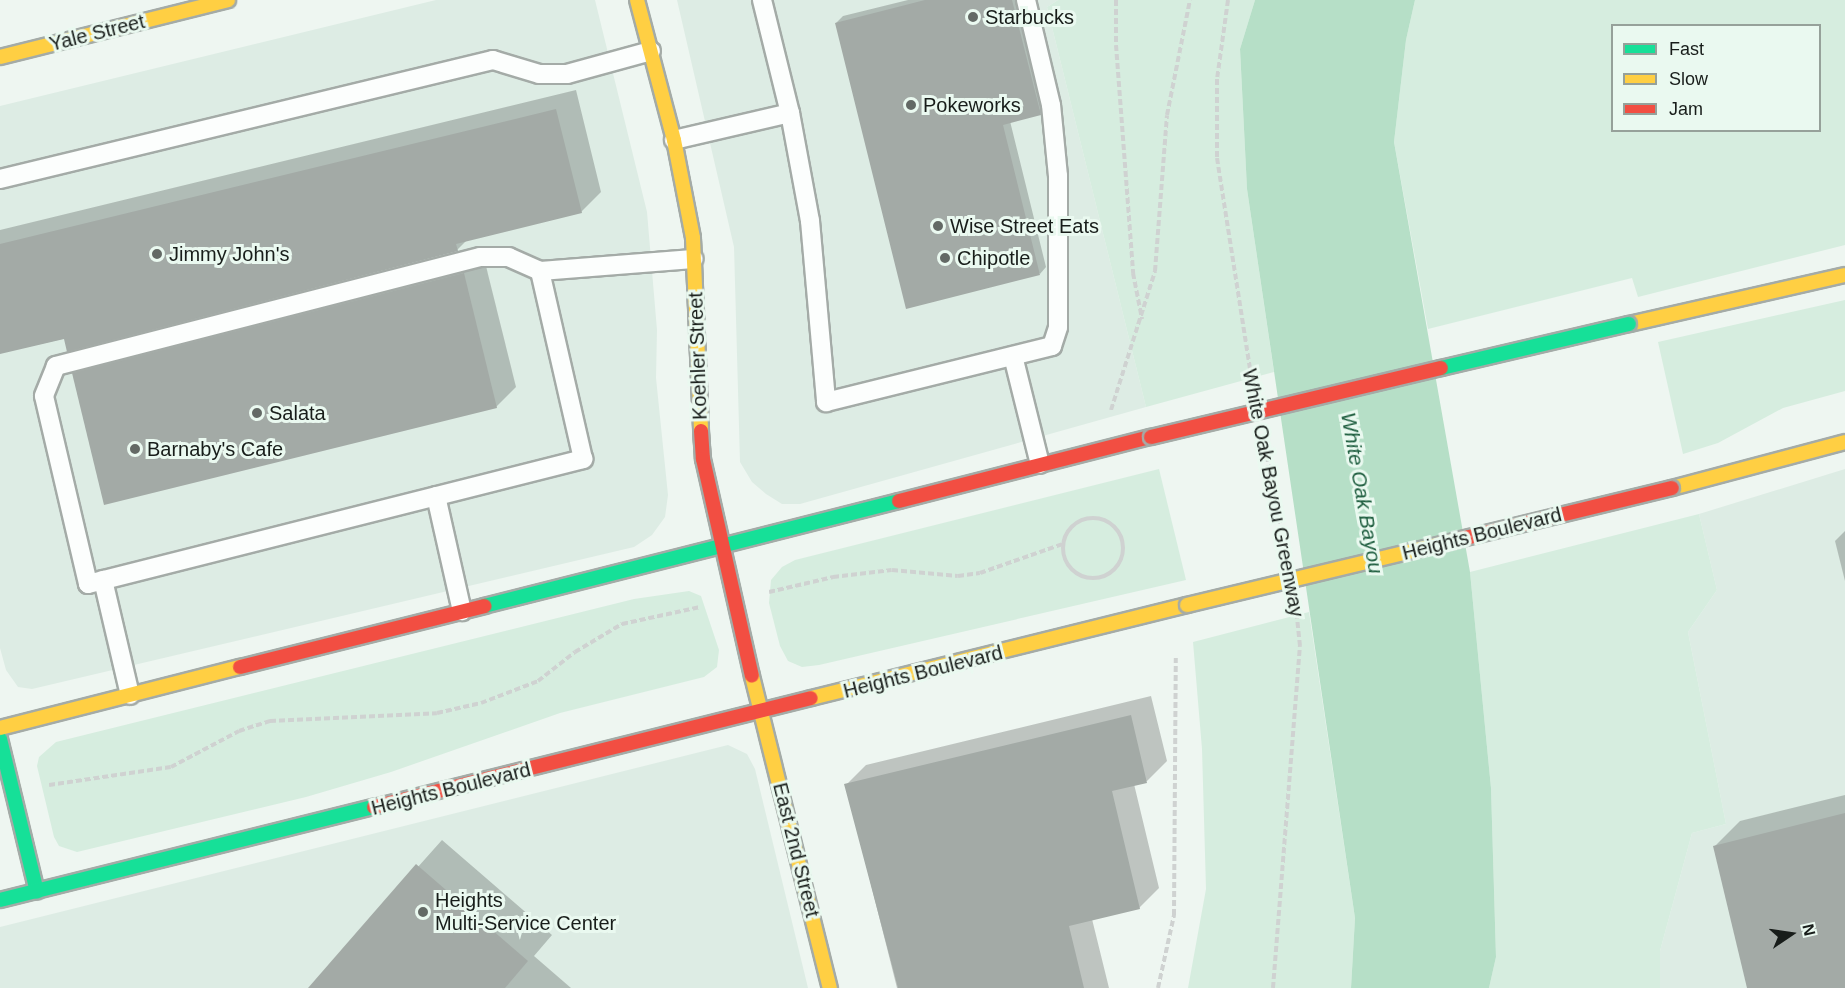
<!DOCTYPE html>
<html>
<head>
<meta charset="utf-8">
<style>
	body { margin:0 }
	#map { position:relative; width:1845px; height:988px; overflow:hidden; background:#eef6f1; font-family:Arial,sans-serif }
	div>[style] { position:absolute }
	.built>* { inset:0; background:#ddece4 }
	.green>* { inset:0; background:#d6eddf }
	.water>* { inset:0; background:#b6dfc7 }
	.shadow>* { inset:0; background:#0003 }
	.building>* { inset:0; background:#a3aaa6 }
	.path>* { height:4px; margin-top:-2px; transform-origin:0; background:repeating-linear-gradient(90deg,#cfd2d1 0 6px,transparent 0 9px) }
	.path>.ring { margin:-2px; padding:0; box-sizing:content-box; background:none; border:4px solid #cfd2d1; border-radius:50% }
	.roads { filter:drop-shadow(2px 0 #a4aba7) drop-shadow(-2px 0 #a4aba7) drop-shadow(0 2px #a4aba7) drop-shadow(0 -2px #a4aba7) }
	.lane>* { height:18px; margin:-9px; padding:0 9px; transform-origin:9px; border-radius:9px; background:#fcfefd }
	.fast>* { height:14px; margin:-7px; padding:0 7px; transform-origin:7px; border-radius:7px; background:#16e098 }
	.slow>* { height:14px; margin:-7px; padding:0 7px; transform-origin:7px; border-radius:7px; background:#ffcf43 }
	.jam>* { height:14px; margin:-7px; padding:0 7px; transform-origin:7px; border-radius:7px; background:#f24e42 }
	.bridges { filter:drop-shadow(2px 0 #a4aba7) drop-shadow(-2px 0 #a4aba7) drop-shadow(0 2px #a4aba7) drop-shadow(0 -2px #a4aba7) }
	.fast-bridge>* { height:14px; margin:-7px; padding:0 7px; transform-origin:7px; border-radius:7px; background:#16e098 }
	.slow-bridge>* { height:14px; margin:-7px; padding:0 7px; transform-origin:7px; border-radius:7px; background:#ffcf43 }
	.jam-bridge>* { height:14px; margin:-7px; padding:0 7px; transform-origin:7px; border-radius:7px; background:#f24e42 }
	.dots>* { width:16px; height:16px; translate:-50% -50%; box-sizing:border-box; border:3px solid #eaf9f0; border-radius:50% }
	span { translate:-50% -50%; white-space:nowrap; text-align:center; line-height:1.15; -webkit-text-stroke:6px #eaf9f0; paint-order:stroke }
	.poi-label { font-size:20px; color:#181d1a }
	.left { translate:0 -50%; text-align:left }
	.street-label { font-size:20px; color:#181d1a }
	.water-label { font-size:21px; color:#1d5d3e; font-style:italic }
	.legend { position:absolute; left:1611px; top:24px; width:210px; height:108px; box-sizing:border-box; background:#eaf9f0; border:2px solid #96a19a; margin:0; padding:8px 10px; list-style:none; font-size:18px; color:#181d1a }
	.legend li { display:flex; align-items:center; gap:12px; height:30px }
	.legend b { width:30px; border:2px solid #96a19a }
	.north { position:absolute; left:1761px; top:904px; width:60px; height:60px; -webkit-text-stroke:4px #eaf9f0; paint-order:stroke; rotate:77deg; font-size:16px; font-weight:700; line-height:24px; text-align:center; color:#181d1a }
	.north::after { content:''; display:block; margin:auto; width:21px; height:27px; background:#181d1a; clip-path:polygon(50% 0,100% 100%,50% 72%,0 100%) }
</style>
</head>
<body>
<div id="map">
	<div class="built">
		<div style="clip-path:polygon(436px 0,595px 0,647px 212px,657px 330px,656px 378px,668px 495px,665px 517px,652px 535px,634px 547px,32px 689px,18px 687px,6px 670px,0 648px,0 106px)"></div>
		<div style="clip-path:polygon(677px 0,1058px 0,1047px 7px,1146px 407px,800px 504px,782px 504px,766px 494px,752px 482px,740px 462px,734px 247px)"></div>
		<div style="clip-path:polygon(1845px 469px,1845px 988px,1660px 988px,1660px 951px,1692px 833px,1726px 824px,1688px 632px,1717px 590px,1699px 514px)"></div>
		<div style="clip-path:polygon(728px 745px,747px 754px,755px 769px,808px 988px,0 988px,0 927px)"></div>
	</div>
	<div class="green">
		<div style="clip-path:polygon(1058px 0,1255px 0,1240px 49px,1247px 189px,1274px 372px,1146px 407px,1047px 7px)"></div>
		<div style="clip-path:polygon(evenodd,1415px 0,1845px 0,1845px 245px,1638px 297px,1632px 278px,1428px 329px,1394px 142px,1406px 40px,1415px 0,1612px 26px,1820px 26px,1820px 130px,1612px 130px,1612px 26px)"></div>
		<div style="clip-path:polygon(1845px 300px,1845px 391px,1783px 408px,1718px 443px,1683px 454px,1658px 342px)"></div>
		<div style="clip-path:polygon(1159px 469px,1186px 580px,819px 665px,802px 667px,788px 661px,780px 646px,769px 603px,771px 580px,782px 567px,795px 560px)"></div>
		<div style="clip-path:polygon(1699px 514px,1717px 590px,1688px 632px,1726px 824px,1692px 833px,1660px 951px,1660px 988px,1489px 988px,1496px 957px,1491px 788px,1470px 572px)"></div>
		<div style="clip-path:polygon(689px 591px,701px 596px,719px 650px,717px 667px,704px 677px,560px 713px,391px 772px,306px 797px,77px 852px,59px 846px,54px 837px,37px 766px,39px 757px,56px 742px,634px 599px)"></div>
		<div style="clip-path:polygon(1309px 612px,1355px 918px,1351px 988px,1188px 988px,1206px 889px,1202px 749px,1193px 642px)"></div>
	</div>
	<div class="water">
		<div style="clip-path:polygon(1255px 0,1415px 0,1406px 40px,1394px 142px,1470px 572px,1491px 788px,1496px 957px,1489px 988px,1351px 988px,1355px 918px,1247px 189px,1240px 49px)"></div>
	</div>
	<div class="shadow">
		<div style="clip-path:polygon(908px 0,1020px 0,1047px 107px,1040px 114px,1010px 121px,1046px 267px,1040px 274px,836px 23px,843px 16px)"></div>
		<div style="clip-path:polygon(576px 90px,601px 192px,581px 212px,468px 239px,457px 250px,0 353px,0 230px)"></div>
		<div style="clip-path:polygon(483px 254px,516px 387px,496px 407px,74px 374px,94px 354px)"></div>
		<div style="clip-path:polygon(1845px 531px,1845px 581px,1835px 541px)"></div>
		<div style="clip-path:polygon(1151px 696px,1167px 761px,1147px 781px,1134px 784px,1159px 888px,1139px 908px,1092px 919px,1109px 988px,897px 988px,846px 785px,866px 765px)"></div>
		<div style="clip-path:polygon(1845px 795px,1845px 988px,1749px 988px,1715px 846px,1740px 821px)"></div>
		<div style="clip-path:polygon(442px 840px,552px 935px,534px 956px,571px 988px,310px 988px)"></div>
	</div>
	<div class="building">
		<div style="clip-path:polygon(925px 0,1012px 0,1041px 115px,1003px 125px,1040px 275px,906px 309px,835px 23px)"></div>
		<div style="clip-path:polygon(556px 109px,582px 213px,456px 244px,458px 251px,67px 352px,64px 339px,0 354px,0 244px)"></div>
		<div style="clip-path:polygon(464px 273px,497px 408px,104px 505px,72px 373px)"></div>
		<div style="clip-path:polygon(1131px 715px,1147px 783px,1112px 791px,1140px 909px,1069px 926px,1084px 988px,898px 988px,844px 784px)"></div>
		<div style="clip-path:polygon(1845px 813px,1845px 988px,1747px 988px,1713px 846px)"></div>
		<div style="clip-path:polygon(416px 864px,528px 961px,505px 988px,308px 988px)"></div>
	</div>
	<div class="path">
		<div style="left:1116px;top:0;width:45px;rotate:90deg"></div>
		<div style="left:1116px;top:45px;width:229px;rotate:85.7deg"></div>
		<div style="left:1133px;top:273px;width:47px;rotate:78.9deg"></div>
		<div style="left:1228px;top:0;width:80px;rotate:97.9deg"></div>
		<div style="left:1217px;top:79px;width:79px;rotate:90deg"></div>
		<div style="left:1217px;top:158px;width:220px;rotate:81.1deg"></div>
		<div style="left:1111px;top:410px;width:146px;rotate:-72.4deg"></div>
		<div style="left:1155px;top:271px;width:156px;rotate:-85.6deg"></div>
		<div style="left:1167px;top:115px;width:117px;rotate:-78.7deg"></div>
		<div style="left:1265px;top:447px;width:98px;rotate:78.8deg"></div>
		<div class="ring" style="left:1063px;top:518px;width:56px;height:56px"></div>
		<div style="left:769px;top:592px;width:66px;rotate:-13.2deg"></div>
		<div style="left:833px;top:577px;width:59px;rotate:-6.8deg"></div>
		<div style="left:892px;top:570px;width:66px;rotate:5.2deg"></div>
		<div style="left:958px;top:576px;width:22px;rotate:-8deg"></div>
		<div style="left:980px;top:573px;width:88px;rotate:-19.3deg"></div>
		<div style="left:49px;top:785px;width:123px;rotate:-8.4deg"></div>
		<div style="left:171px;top:767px;width:77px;rotate:-27.9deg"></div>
		<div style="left:239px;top:731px;width:33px;rotate:-18deg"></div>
		<div style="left:270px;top:721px;width:167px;rotate:-2.7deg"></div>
		<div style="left:437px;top:713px;width:45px;rotate:-12.8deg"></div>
		<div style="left:481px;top:703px;width:61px;rotate:-21.1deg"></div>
		<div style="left:538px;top:681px;width:47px;rotate:-38.1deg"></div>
		<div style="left:575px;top:652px;width:55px;rotate:-30.8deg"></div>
		<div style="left:622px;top:624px;width:80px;rotate:-12.3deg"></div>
		<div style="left:1158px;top:988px;width:75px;rotate:-77.6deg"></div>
		<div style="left:1174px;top:915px;width:257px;rotate:-89.6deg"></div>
		<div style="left:1273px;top:988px;width:343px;rotate:-85.5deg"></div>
		<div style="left:1300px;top:646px;width:31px;rotate:-96deg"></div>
	</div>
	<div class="roads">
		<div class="lane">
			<div style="left:762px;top:0;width:116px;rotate:76.1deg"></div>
			<div style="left:790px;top:113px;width:110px;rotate:79.5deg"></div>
			<div style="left:810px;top:221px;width:182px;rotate:84.9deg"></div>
			<div style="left:826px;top:402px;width:233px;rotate:-13.9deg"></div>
			<div style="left:1052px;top:346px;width:20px;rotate:-72deg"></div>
			<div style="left:1058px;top:327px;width:151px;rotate:-90deg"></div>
			<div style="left:1058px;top:176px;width:71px;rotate:-95.6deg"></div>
			<div style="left:1051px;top:105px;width:108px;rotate:-103.4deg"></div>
			<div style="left:674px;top:140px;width:119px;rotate:-13.1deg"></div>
			<div style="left:0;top:179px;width:507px;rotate:-13.57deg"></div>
			<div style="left:493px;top:60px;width:48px;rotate:16.9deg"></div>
			<div style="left:539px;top:74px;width:28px"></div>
			<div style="left:567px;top:74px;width:87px;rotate:-15.3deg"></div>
			<div style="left:540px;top:271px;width:34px;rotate:-156deg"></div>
			<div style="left:509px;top:257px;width:29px;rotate:180deg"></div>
			<div style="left:480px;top:257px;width:438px;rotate:165.6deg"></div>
			<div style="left:56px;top:366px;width:32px;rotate:112deg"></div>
			<div style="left:44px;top:396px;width:193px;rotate:76.8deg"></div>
			<div style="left:88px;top:584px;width:511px;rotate:-14.17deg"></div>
			<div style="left:583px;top:459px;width:193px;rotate:-102.9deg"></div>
			<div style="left:540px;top:271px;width:154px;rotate:-4.5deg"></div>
			<div style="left:1013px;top:356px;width:111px;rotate:76deg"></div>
			<div style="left:436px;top:496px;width:118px;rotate:77.3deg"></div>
			<div style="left:103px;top:580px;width:118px;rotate:76.8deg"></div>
		</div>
		<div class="fast">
			<div style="left:484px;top:606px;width:428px;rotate:-14.2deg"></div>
			<div style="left:0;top:739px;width:157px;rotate:76.4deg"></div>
			<div style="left:0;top:900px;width:385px;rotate:-14deg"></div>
		</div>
		<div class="slow">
			<div style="left:637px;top:0;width:145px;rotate:75.2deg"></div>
			<div style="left:674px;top:140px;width:100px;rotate:79deg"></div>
			<div style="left:693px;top:238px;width:193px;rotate:87.6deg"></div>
			<div style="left:0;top:57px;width:235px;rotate:-14deg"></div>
			<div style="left:1629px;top:324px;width:221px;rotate:-12.8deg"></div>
			<div style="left:1672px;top:488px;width:179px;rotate:-14.9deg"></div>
			<div style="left:752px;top:676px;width:322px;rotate:76deg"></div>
			<div style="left:811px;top:698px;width:387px;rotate:-13.9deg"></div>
			<div style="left:0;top:728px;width:248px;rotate:-14.3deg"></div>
		</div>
		<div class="jam">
			<div style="left:701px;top:431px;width:28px;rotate:86deg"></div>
			<div style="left:703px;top:459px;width:222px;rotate:77.3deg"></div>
			<div style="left:899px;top:501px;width:260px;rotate:-14.3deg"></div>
			<div style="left:240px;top:667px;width:252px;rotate:-14deg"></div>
			<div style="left:374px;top:807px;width:450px;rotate:-14deg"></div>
		</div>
	</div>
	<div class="bridges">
		<div class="fast-bridge">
			<div style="left:1441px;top:368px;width:193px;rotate:-13.2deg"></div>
		</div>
		<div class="slow-bridge">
			<div style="left:1187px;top:605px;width:278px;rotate:-13.5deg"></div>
		</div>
		<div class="jam-bridge">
			<div style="left:1151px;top:437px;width:298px;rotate:-13.4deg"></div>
			<div style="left:1457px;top:540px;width:221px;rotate:-13.6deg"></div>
		</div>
	</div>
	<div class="dots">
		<div style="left:973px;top:17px;background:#636965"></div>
		<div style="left:911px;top:105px;background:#636965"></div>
		<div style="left:938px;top:226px;background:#636965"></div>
		<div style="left:157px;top:254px;background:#636965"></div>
		<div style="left:945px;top:258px;background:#636965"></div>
		<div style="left:257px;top:413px;background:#636965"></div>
		<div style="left:135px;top:449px;background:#636965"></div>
		<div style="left:423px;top:912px;background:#636965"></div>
	</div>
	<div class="poi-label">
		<span class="left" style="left:985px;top:17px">Starbucks</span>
		<span class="left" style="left:923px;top:105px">Pokeworks</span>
		<span class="left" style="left:950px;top:226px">Wise Street Eats</span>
		<span class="left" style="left:169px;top:254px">Jimmy John's</span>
		<span class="left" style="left:957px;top:258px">Chipotle</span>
		<span class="left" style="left:269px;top:413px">Salata</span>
		<span class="left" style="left:147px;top:449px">Barnaby's Cafe</span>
		<span class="left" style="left:435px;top:912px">Heights<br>Multi-Service Center</span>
	</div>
	<div class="street-label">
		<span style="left:97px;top:33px;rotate:-14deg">Yale Street</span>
		<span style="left:698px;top:356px;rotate:-92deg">Koehler Street</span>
		<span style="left:1273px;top:493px;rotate:79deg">White Oak Bayou Greenway</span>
		<span style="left:1482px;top:534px;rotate:-14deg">Heights Boulevard</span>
		<span style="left:923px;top:672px;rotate:-14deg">Heights Boulevard</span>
		<span style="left:451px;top:789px;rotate:-14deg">Heights Boulevard</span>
		<span style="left:796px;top:850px;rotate:76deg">East 2nd Street</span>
	</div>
	<div class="water-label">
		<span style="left:1362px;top:493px;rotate:80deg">White Oak Bayou</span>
	</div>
	<ul class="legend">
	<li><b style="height:8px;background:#16e098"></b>Fast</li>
	<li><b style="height:8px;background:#ffcf43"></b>Slow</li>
	<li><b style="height:8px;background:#f24e42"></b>Jam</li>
	</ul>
	<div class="north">N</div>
</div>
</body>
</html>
